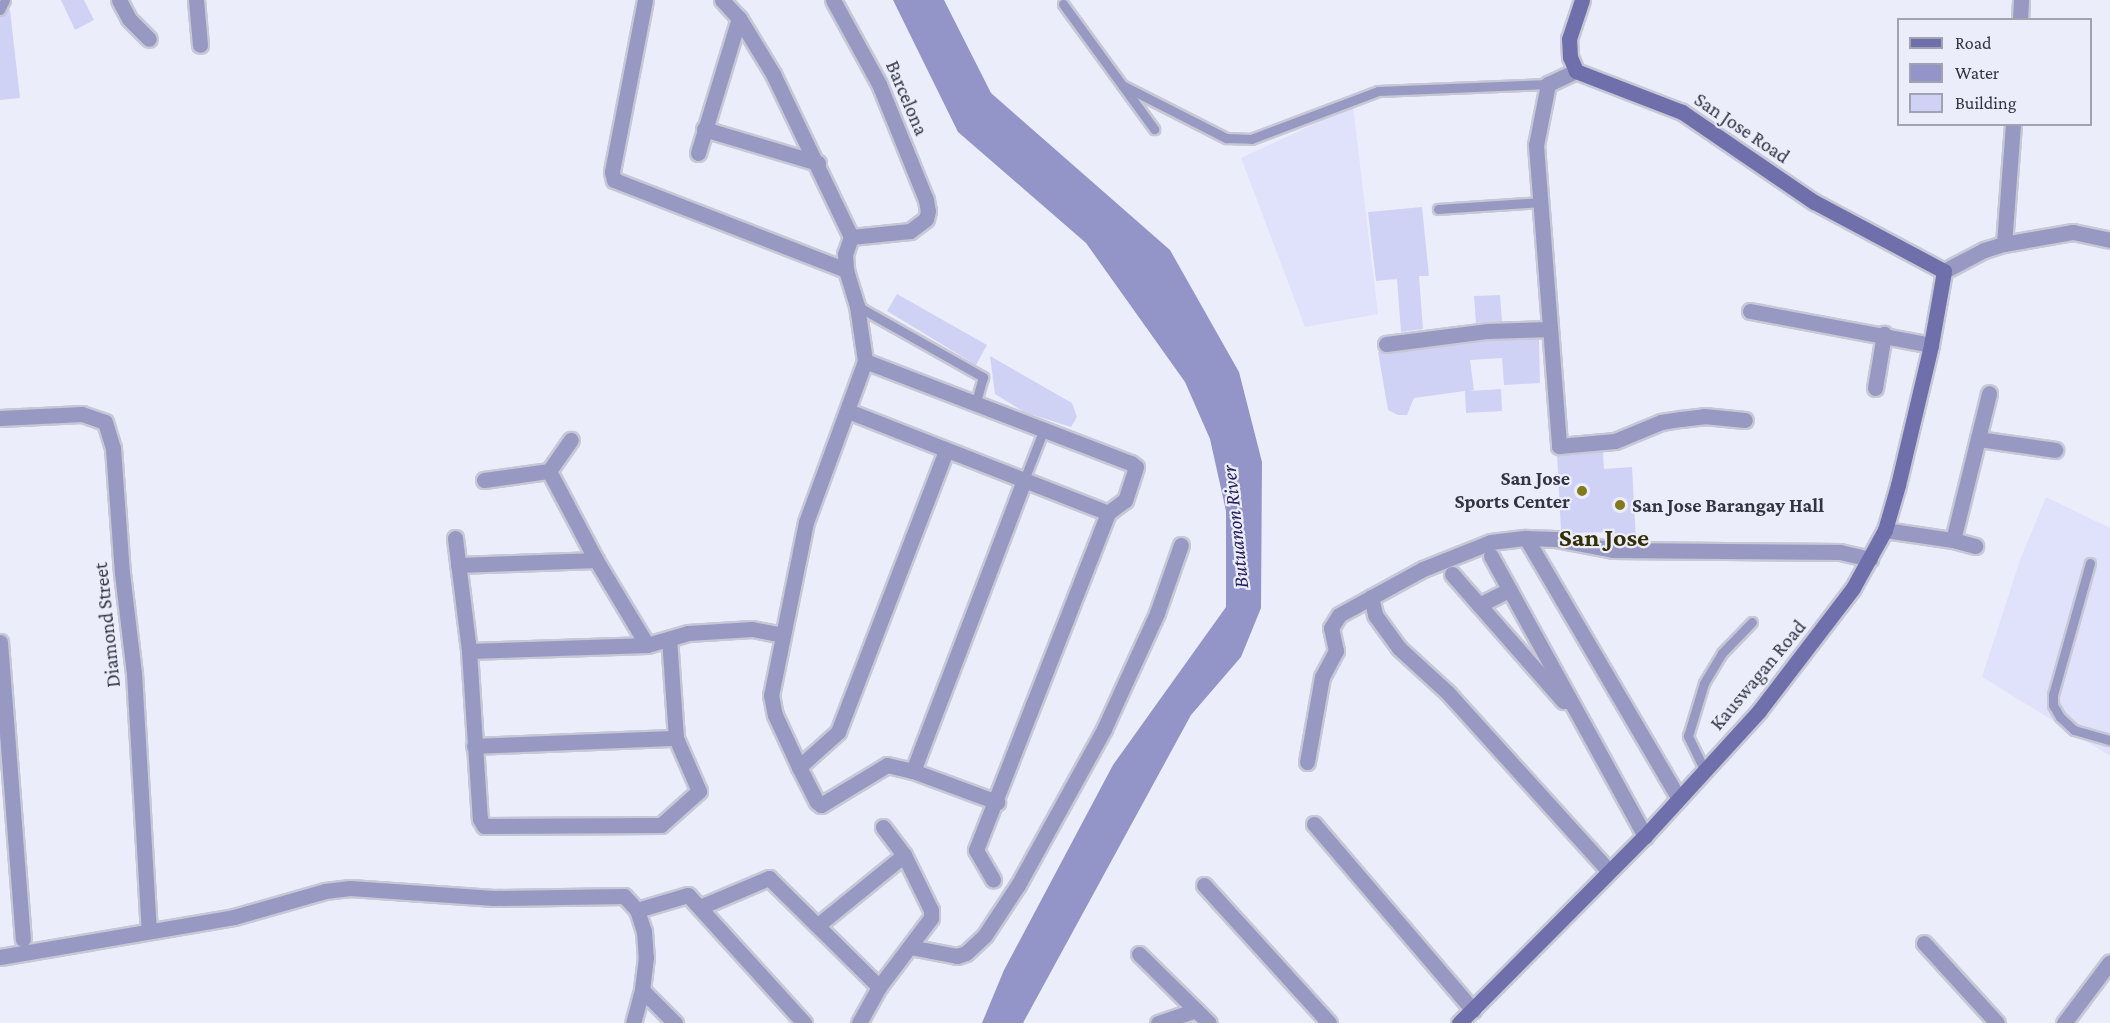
<!DOCTYPE html>
<html>
<head>
<meta charset="utf-8">
<style>
	body { margin:0 }
	#map { position:relative; width:2110px; height:1023px; overflow:hidden; background:#ecedfb; font-family:"Crimson Pro",serif }
	div>[style] { position:absolute }
	.built>* { inset:0; background:#e0e2fb }
	.water>* { inset:0; background:#9395c9 }
	.building>* { inset:0; background:#d0d2f5 }
	.roads { filter:drop-shadow(2px 0 #c7c8d6) drop-shadow(-2px 0 #c7c8d6) drop-shadow(0 2px #c7c8d6) drop-shadow(0 -2px #c7c8d6) }
	.lane>* { height:9px; margin:-4.5px; padding:0 4.5px; transform-origin:4.5px; border-radius:4.5px; background:#9799c3 }
	.street>* { height:15px; margin:-7.5px; padding:0 7.5px; transform-origin:7.5px; border-radius:7.5px; background:#9799c3 }
	.secondary>* { height:15px; margin:-7.5px; padding:0 7.5px; transform-origin:7.5px; border-radius:7.5px; background:#6f6fac }
	.dots>* { width:16px; height:16px; translate:-50% -50%; box-sizing:border-box; border:3px solid #ecedfb; border-radius:50% }
	span { translate:-50% -50%; white-space:nowrap; text-align:center; line-height:1.15; -webkit-text-stroke:4.5px #ecedfb; paint-order:stroke }
	.street-label { font-size:20px; color:#333442 }
	.poi-label { font-size:20px; color:#333442; font-weight:700 }
	.right { translate:-100% -50%; text-align:right }
	.left { translate:0 -50%; text-align:left }
	.water-label { font-size:21px; color:#261f5e; font-style:italic }
	.district-label { font-size:26px; color:#342f03; font-weight:700 }
	.legend { position:absolute; left:1897px; top:18px; width:195px; height:108px; box-sizing:border-box; background:#ecedfb; border:2px solid #a2a3b1; margin:0; padding:8px 10px; list-style:none; font-size:18px; color:#333442 }
	.legend li { display:flex; align-items:center; gap:12px; height:30px }
	.legend b { width:30px; border:2px solid #a2a3b1 }
</style>
</head>
<body>
<div id="map">
	<div class="built">
		<div style="clip-path:polygon(1353px 106px,1378px 314px,1305px 327px,1241px 158px)"></div>
		<div style="clip-path:polygon(2046px 497px,2110px 528px,2110px 756px,1982px 677px,2020px 560px)"></div>
	</div>
	<div class="water">
		<div style="clip-path:polygon(893px 0,944px 0,991px 93px,1170px 250px,1239px 372px,1262px 462px,1261px 608px,1241px 657px,1191px 715px,1023px 1023px,982px 1023px,1004px 970px,1113px 765px,1226px 607px,1226px 511px,1210px 439px,1185px 382px,1086px 243px,958px 132px)"></div>
	</div>
	<div class="building">
		<div style="clip-path:polygon(61px 0,84px 0,94px 20px,75px 30px)"></div>
		<div style="clip-path:polygon(7px 10px,10px 10px,20px 98px,0 100px,0 17px)"></div>
		<div style="clip-path:polygon(1422px 207px,1429px 276px,1419px 276px,1423px 329px,1401px 332px,1397px 279px,1376px 281px,1368px 212px)"></div>
		<div style="clip-path:polygon(897px 294px,987px 345px,976px 365px,887px 311px)"></div>
		<div style="clip-path:polygon(1500px 295px,1502px 321px,1476px 323px,1474px 296px)"></div>
		<div style="clip-path:polygon(1539px 339px,1540px 383px,1504px 385px,1502px 358px,1470px 360px,1474px 390px,1469px 391px,1501px 389px,1502px 411px,1466px 413px,1465px 391px,1414px 398px,1407px 415px,1398px 415px,1388px 410px,1378px 352px,1387px 354px,1489px 341px)"></div>
		<div style="clip-path:polygon(990px 356px,1072px 403px,1077px 417px,1071px 427px,1024px 412px,995px 394px)"></div>
		<div style="clip-path:polygon(1603px 452px,1604px 469px,1632px 467px,1636px 540px,1608px 539px,1608px 532px,1578px 533px,1561px 530px,1557px 455px)"></div>
	</div>
	<div class="roads">
		<div class="lane">
			<div style="left:1063px;top:4px;width:155px;rotate:53.9deg"></div>
			<div style="left:0;top:10px;width:11px;rotate:-63deg"></div>
			<div style="left:1122px;top:85px;width:117px;rotate:27deg"></div>
			<div style="left:1226px;top:138px;width:25px;rotate:2deg"></div>
			<div style="left:1251px;top:139px;width:136px;rotate:-20.7deg"></div>
			<div style="left:1378px;top:91px;width:170px;rotate:-2.4deg"></div>
			<div style="left:1438px;top:209px;width:103px;rotate:-3.9deg"></div>
			<div style="left:857px;top:306px;width:145px;rotate:29.4deg"></div>
			<div style="left:983px;top:377px;width:26px;rotate:106deg"></div>
			<div style="left:1024px;top:480px;width:55px;rotate:-68.6deg"></div>
			<div style="left:2090px;top:563px;width:137px;rotate:105.7deg"></div>
			<div style="left:2053px;top:695px;width:10px;rotate:90deg"></div>
			<div style="left:2053px;top:705px;width:14px;rotate:60deg"></div>
			<div style="left:2060px;top:717px;width:19px;rotate:43deg"></div>
			<div style="left:2074px;top:730px;width:37px;rotate:16deg"></div>
			<div style="left:1704px;top:769px;width:37px;rotate:-116deg"></div>
			<div style="left:1688px;top:736px;width:55px;rotate:-73.2deg"></div>
			<div style="left:1704px;top:683px;width:35px;rotate:-59deg"></div>
			<div style="left:1722px;top:653px;width:43px;rotate:-45.9deg"></div>
		</div>
		<div class="street">
			<div style="left:119px;top:0;width:21px;rotate:62deg"></div>
			<div style="left:129px;top:19px;width:28px;rotate:45deg"></div>
			<div style="left:196px;top:0;width:45px;rotate:84.9deg"></div>
			<div style="left:645px;top:0;width:175px;rotate:100.9deg"></div>
			<div style="left:612px;top:172px;width:8px;rotate:76deg"></div>
			<div style="left:614px;top:180px;width:249px;rotate:21.2deg"></div>
			<div style="left:722px;top:0;width:25px;rotate:47deg"></div>
			<div style="left:739px;top:18px;width:66px;rotate:58.7deg"></div>
			<div style="left:773px;top:74px;width:181px;rotate:64.4deg"></div>
			<div style="left:851px;top:237px;width:18px;rotate:109deg"></div>
			<div style="left:845px;top:254px;width:16px;rotate:86deg"></div>
			<div style="left:846px;top:270px;width:38px;rotate:73deg"></div>
			<div style="left:857px;top:306px;width:56px;rotate:81.7deg"></div>
			<div style="left:865px;top:361px;width:171px;rotate:110.1deg"></div>
			<div style="left:806px;top:522px;width:177px;rotate:101.4deg"></div>
			<div style="left:771px;top:695px;width:20px;rotate:79deg"></div>
			<div style="left:775px;top:715px;width:57px;rotate:65.2deg"></div>
			<div style="left:799px;top:767px;width:39px;rotate:63deg"></div>
			<div style="left:817px;top:802px;width:5px;rotate:37deg"></div>
			<div style="left:821px;top:805px;width:77px;rotate:-31.2deg"></div>
			<div style="left:887px;top:765px;width:27px;rotate:13deg"></div>
			<div style="left:913px;top:771px;width:90px;rotate:20.3deg"></div>
			<div style="left:833px;top:0;width:96px;rotate:61.3deg"></div>
			<div style="left:879px;top:84px;width:125px;rotate:67.9deg"></div>
			<div style="left:926px;top:200px;width:11px;rotate:80deg"></div>
			<div style="left:928px;top:211px;width:8px;rotate:104deg"></div>
			<div style="left:926px;top:219px;width:20px;rotate:143deg"></div>
			<div style="left:910px;top:231px;width:59px;rotate:174.2deg"></div>
			<div style="left:2020px;top:20px;width:20px;rotate:-87deg"></div>
			<div style="left:1576px;top:71px;width:31px;rotate:155deg"></div>
			<div style="left:1548px;top:84px;width:62px;rotate:101.1deg"></div>
			<div style="left:1536px;top:145px;width:302px;rotate:85.6deg"></div>
			<div style="left:1559px;top:446px;width:56px;rotate:-5.1deg"></div>
			<div style="left:1615px;top:441px;width:50px;rotate:-22.4deg"></div>
			<div style="left:1661px;top:422px;width:20px;rotate:-9deg"></div>
			<div style="left:1681px;top:419px;width:23px;rotate:-7deg"></div>
			<div style="left:1704px;top:416px;width:41px;rotate:5.6deg"></div>
			<div style="left:704px;top:129px;width:119px;rotate:16.6deg"></div>
			<div style="left:698px;top:153px;width:141px;rotate:-73.1deg"></div>
			<div style="left:2004px;top:244px;width:120px;rotate:-85.7deg"></div>
			<div style="left:1944px;top:271px;width:45px;rotate:-27.7deg"></div>
			<div style="left:1984px;top:250px;width:21px;rotate:-17deg"></div>
			<div style="left:2004px;top:244px;width:70px;rotate:-9.9deg"></div>
			<div style="left:2073px;top:232px;width:38px;rotate:12deg"></div>
			<div style="left:1750px;top:311px;width:184px;rotate:10.6deg"></div>
			<div style="left:1386px;top:344px;width:103px;rotate:-7.3deg"></div>
			<div style="left:1488px;top:331px;width:62px;rotate:-1.8deg"></div>
			<div style="left:865px;top:361px;width:285px;rotate:21deg"></div>
			<div style="left:1131px;top:463px;width:6px;rotate:39deg"></div>
			<div style="left:1136px;top:467px;width:35px;rotate:108deg"></div>
			<div style="left:1125px;top:500px;width:21px;rotate:143deg"></div>
			<div style="left:1108px;top:513px;width:362px;rotate:111.4deg"></div>
			<div style="left:976px;top:850px;width:34px;rotate:60deg"></div>
			<div style="left:1875px;top:388px;width:55px;rotate:-80.5deg"></div>
			<div style="left:848px;top:411px;width:279px;rotate:21.4deg"></div>
			<div style="left:0;top:418px;width:82px;rotate:-2.8deg"></div>
			<div style="left:82px;top:414px;width:24px;rotate:19deg"></div>
			<div style="left:105px;top:422px;width:27px;rotate:73deg"></div>
			<div style="left:113px;top:448px;width:125px;rotate:85.9deg"></div>
			<div style="left:122px;top:573px;width:101px;rotate:83.2deg"></div>
			<div style="left:134px;top:673px;width:258px;rotate:86.7deg"></div>
			<div style="left:1978px;top:439px;width:78px;rotate:8.1deg"></div>
			<div style="left:549px;top:471px;width:101px;rotate:62.2deg"></div>
			<div style="left:596px;top:560px;width:99px;rotate:59deg"></div>
			<div style="left:484px;top:480px;width:66px;rotate:-7.9deg"></div>
			<div style="left:549px;top:471px;width:38px;rotate:-55deg"></div>
			<div style="left:1885px;top:530px;width:69px;rotate:8.4deg"></div>
			<div style="left:1953px;top:540px;width:23px;rotate:15deg"></div>
			<div style="left:455px;top:538px;width:114px;rotate:82.9deg"></div>
			<div style="left:469px;top:651px;width:168px;rotate:86.3deg"></div>
			<div style="left:480px;top:819px;width:8px;rotate:60deg"></div>
			<div style="left:484px;top:826px;width:177px;rotate:-0.3deg"></div>
			<div style="left:661px;top:825px;width:51px;rotate:-41.8deg"></div>
			<div style="left:699px;top:791px;width:58px;rotate:-113.5deg"></div>
			<div style="left:676px;top:738px;width:99px;rotate:-94deg"></div>
			<div style="left:1526px;top:538px;width:300px;rotate:59.6deg"></div>
			<div style="left:1953px;top:540px;width:151px;rotate:-76.2deg"></div>
			<div style="left:1491px;top:556px;width:320px;rotate:61.2deg"></div>
			<div style="left:458px;top:565px;width:138px;rotate:-2.1deg"></div>
			<div style="left:1452px;top:574px;width:169px;rotate:48.8deg"></div>
			<div style="left:1371px;top:597px;width:18px;rotate:77deg"></div>
			<div style="left:1375px;top:615px;width:41px;rotate:54deg"></div>
			<div style="left:1399px;top:648px;width:67px;rotate:42.6deg"></div>
			<div style="left:1448px;top:693px;width:240px;rotate:47.9deg"></div>
			<div style="left:1479px;top:605px;width:34px;rotate:-27deg"></div>
			<div style="left:0;top:642px;width:298px;rotate:85.6deg"></div>
			<div style="left:469px;top:651px;width:178px;rotate:-1.9deg"></div>
			<div style="left:647px;top:645px;width:43px;rotate:-16.3deg"></div>
			<div style="left:688px;top:633px;width:64px;rotate:-3.6deg"></div>
			<div style="left:752px;top:629px;width:31px;rotate:11deg"></div>
			<div style="left:474px;top:746px;width:202px;rotate:-2.3deg"></div>
			<div style="left:1307px;top:762px;width:86px;rotate:-80deg"></div>
			<div style="left:1322px;top:677px;width:30px;rotate:-62deg"></div>
			<div style="left:1336px;top:651px;width:24px;rotate:-102deg"></div>
			<div style="left:1331px;top:628px;width:15px;rotate:-58deg"></div>
			<div style="left:1339px;top:615px;width:96px;rotate:-28.7deg"></div>
			<div style="left:1423px;top:569px;width:73px;rotate:-21.7deg"></div>
			<div style="left:1491px;top:542px;width:35px;rotate:-7deg"></div>
			<div style="left:1526px;top:538px;width:29px;rotate:2deg"></div>
			<div style="left:1555px;top:539px;width:59px;rotate:10.7deg"></div>
			<div style="left:1613px;top:550px;width:227px;rotate:0.5deg"></div>
			<div style="left:1840px;top:552px;width:31px;rotate:13deg"></div>
			<div style="left:799px;top:767px;width:52px;rotate:-41.9deg"></div>
			<div style="left:838px;top:732px;width:302px;rotate:-69deg"></div>
			<div style="left:913px;top:771px;width:311px;rotate:-69.1deg"></div>
			<div style="left:1314px;top:824px;width:245px;rotate:49.5deg"></div>
			<div style="left:1204px;top:885px;width:186px;rotate:47.8deg"></div>
			<div style="left:700px;top:907px;width:75px;rotate:-22.8deg"></div>
			<div style="left:769px;top:878px;width:155px;rotate:44.7deg"></div>
			<div style="left:637px;top:910px;width:53px;rotate:-16.4deg"></div>
			<div style="left:688px;top:895px;width:173px;rotate:47.8deg"></div>
			<div style="left:818px;top:925px;width:111px;rotate:-39.1deg"></div>
			<div style="left:1924px;top:943px;width:108px;rotate:47.6deg"></div>
			<div style="left:910px;top:947px;width:48px;rotate:10.8deg"></div>
			<div style="left:957px;top:956px;width:9px;rotate:-18deg"></div>
			<div style="left:966px;top:953px;width:26px;rotate:-43deg"></div>
			<div style="left:985px;top:935px;width:60px;rotate:-56.6deg"></div>
			<div style="left:1018px;top:885px;width:178px;rotate:-61.1deg"></div>
			<div style="left:1104px;top:729px;width:128px;rotate:-65.4deg"></div>
			<div style="left:1157px;top:613px;width:72px;rotate:-70.6deg"></div>
			<div style="left:1139px;top:954px;width:98px;rotate:44.6deg"></div>
			<div style="left:0;top:957px;width:237px;rotate:-9.7deg"></div>
			<div style="left:234px;top:917px;width:95px;rotate:-15.9deg"></div>
			<div style="left:325px;top:891px;width:25px;rotate:-7deg"></div>
			<div style="left:350px;top:888px;width:144px;rotate:4deg"></div>
			<div style="left:494px;top:898px;width:130px;rotate:-0.9deg"></div>
			<div style="left:624px;top:896px;width:19px;rotate:47deg"></div>
			<div style="left:637px;top:910px;width:22px;rotate:72deg"></div>
			<div style="left:644px;top:931px;width:26px;rotate:86deg"></div>
			<div style="left:646px;top:957px;width:33px;rotate:97deg"></div>
			<div style="left:642px;top:990px;width:34px;rotate:105deg"></div>
			<div style="left:642px;top:990px;width:47px;rotate:45deg"></div>
			<div style="left:859px;top:1023px;width:41px;rotate:-60.9deg"></div>
			<div style="left:879px;top:987px;width:86px;rotate:-53deg"></div>
			<div style="left:931px;top:918px;width:8px;rotate:-90deg"></div>
			<div style="left:931px;top:910px;width:61px;rotate:-116.1deg"></div>
			<div style="left:904px;top:855px;width:35px;rotate:-127deg"></div>
			<div style="left:1158px;top:1023px;width:40px;rotate:-18.9deg"></div>
			<div style="left:2064px;top:1023px;width:76px;rotate:-53deg"></div>
		</div>
		<div class="secondary">
			<div style="left:1459px;top:1023px;width:264px;rotate:-45.2deg"></div>
			<div style="left:1645px;top:836px;width:169px;rotate:-47.6deg"></div>
			<div style="left:1759px;top:711px;width:155px;rotate:-52.6deg"></div>
			<div style="left:1853px;top:588px;width:66px;rotate:-61.1deg"></div>
			<div style="left:1885px;top:530px;width:47px;rotate:-73.9deg"></div>
			<div style="left:1898px;top:485px;width:144px;rotate:-76.7deg"></div>
			<div style="left:1931px;top:345px;width:75px;rotate:-80deg"></div>
			<div style="left:1944px;top:271px;width:147px;rotate:-152deg"></div>
			<div style="left:1814px;top:202px;width:160px;rotate:-145.7deg"></div>
			<div style="left:1682px;top:112px;width:114px;rotate:-158.9deg"></div>
			<div style="left:1576px;top:71px;width:15px;rotate:-113deg"></div>
			<div style="left:1570px;top:57px;width:18px;rotate:-93deg"></div>
			<div style="left:1569px;top:39px;width:41px;rotate:-71.6deg"></div>
		</div>
	</div>
	<div class="dots">
		<div style="left:1582px;top:491px;background:#82781c"></div>
		<div style="left:1620px;top:505px;background:#82781c"></div>
	</div>
	<div class="street-label">
		<span style="left:907px;top:98px;rotate:67deg">Barcelona</span>
		<span style="left:1742px;top:128px;rotate:34deg">San Jose Road</span>
		<span style="left:107px;top:625px;rotate:-96deg">Diamond Street</span>
		<span style="left:1758px;top:675px;rotate:-50deg">Kauswagan Road</span>
	</div>
	<div class="poi-label">
		<span class="right" style="left:1570px;top:490px">San Jose<br>Sports Center</span>
		<span class="left" style="left:1632px;top:505px">San Jose Barangay Hall</span>
	</div>
	<div class="water-label">
		<span style="left:1235px;top:527px;rotate:-96deg">Butuanon River</span>
	</div>
	<div class="district-label">
		<span style="left:1604px;top:538px">San Jose</span>
	</div>
	<ul class="legend">
	<li><b style="height:8px;background:#6f6fac"></b>Road</li>
	<li><b style="height:16px;background:#9395c9"></b>Water</li>
	<li><b style="height:16px;background:#d0d2f5"></b>Building</li>
	</ul>
</div>
</body>
</html>
